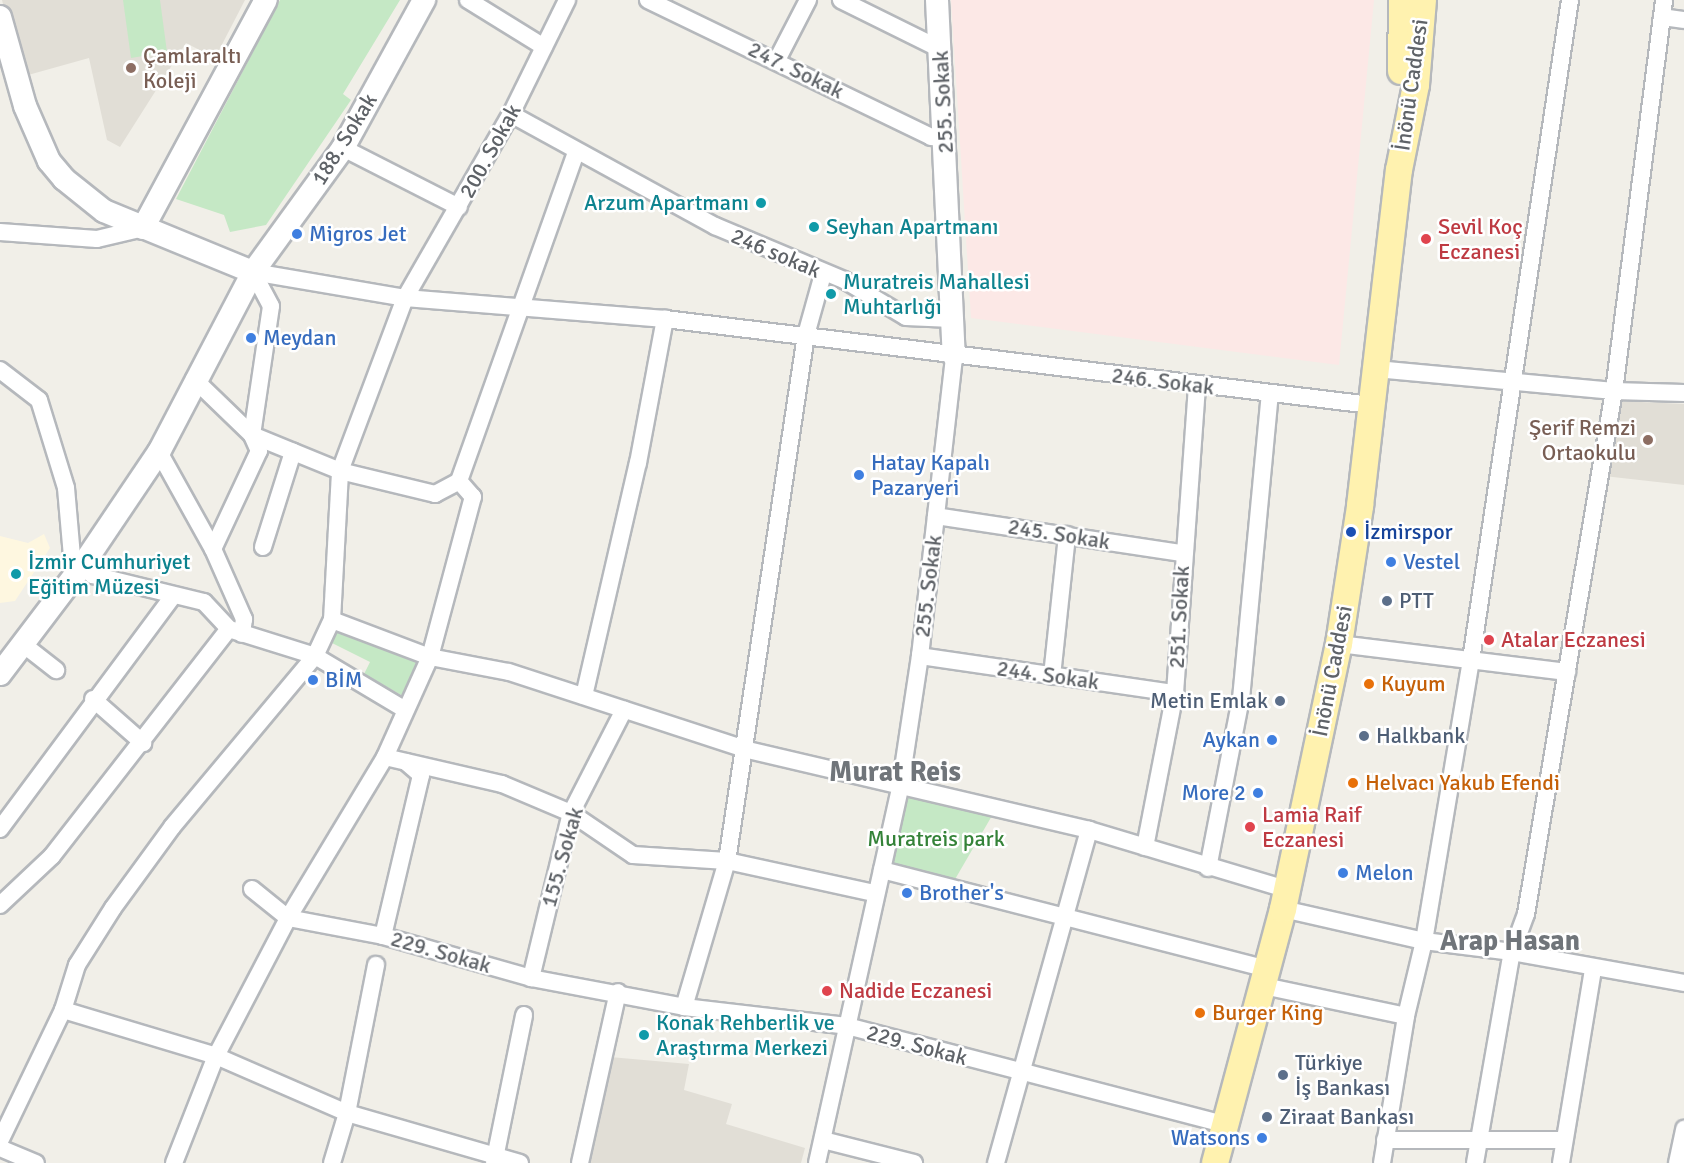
<!DOCTYPE html>
<html>
<head>
<meta charset="utf-8">
<style>
	body { margin:0 }
	#map { position:relative; width:1684px; height:1163px; overflow:hidden; background:#f1efe8; font-family:Signika,sans-serif }
	div>[style] { position:absolute }
	.commercial>* { inset:0; background:#fef7e0 }
	.education>* { inset:0; background:#e1ded6 }
	.medical>* { inset:0; background:#fce8e6 }
	.green>* { inset:0; background:#c5e8c5 }
	.roads { filter:drop-shadow(2px 0 #b5b8bc) drop-shadow(-2px 0 #b5b8bc) drop-shadow(0 2px #b5b8bc) drop-shadow(0 -2px #b5b8bc) }
	.street>* { height:16px; margin:-8px; padding:0 8px; transform-origin:8px; border-radius:8px; background:#fff }
	.secondary>* { height:22px; margin:-11px; padding:0 11px; transform-origin:11px; border-radius:11px; background:#fff }
	.primary>* { height:26px; margin:-13px; padding:0 13px; transform-origin:13px; border-radius:13px; background:#fff2af }
	.dots>* { width:16px; height:16px; translate:-50% -50%; box-sizing:border-box; border:3px solid #fff; border-radius:50% }
	span { translate:-50% -50%; white-space:nowrap; text-align:center; line-height:1.15; -webkit-text-stroke:5px #fff; paint-order:stroke }
	.education-label { font-size:22px; color:#785e54 }
	.left { translate:0 -50%; text-align:left }
	.right { translate:-100% -50%; text-align:right }
	.street-label { font-size:22px; color:#5f6368 }
	.culture-label { font-size:22px; color:#0d838f }
	.health-label { font-size:22px; color:#be3a42 }
	.shop-label { font-size:22px; color:#366cbe }
	.transit-label { font-size:22px; color:#164399 }
	.service-label { font-size:22px; color:#4e5e75 }
	.food-label { font-size:22px; color:#c56008 }
	.park-label { font-size:22px; color:#348238 }
	.district-label { font-size:28px; color:#70757a; font-weight:700 }
</style>
</head>
<body>
<div id="map">
	<div class="commercial">
		<div style="clip-path:polygon(44px 534px,50px 548px,15px 601px,0 603px,0 536px,28px 543px)"></div>
	</div>
	<div class="education">
		<div style="clip-path:polygon(2px 0,245px 0,215px 58px,186px 43px,120px 147px,107px 140px,89px 58px,21px 77px)"></div>
		<div style="clip-path:polygon(1620px 401px,1684px 404px,1684px 485px,1604px 476px)"></div>
		<div style="clip-path:polygon(610px 1057px,689px 1064px,684px 1090px,732px 1104px,726px 1124px,805px 1148px,801px 1163px,586px 1163px)"></div>
	</div>
	<div class="medical">
		<div style="clip-path:polygon(951px 0,1374px 0,1339px 365px,971px 318px)"></div>
	</div>
	<div class="green">
		<div style="clip-path:polygon(123px 0,160px 0,167px 52px,131px 58px)"></div>
		<div style="clip-path:polygon(280px 0,400px 0,343px 94px,351px 100px,266px 225px,230px 232px,224px 215px,176px 199px)"></div>
		<div style="clip-path:polygon(338px 627px,424px 659px,403px 696px,364px 674px,370px 662px,330px 642px)"></div>
		<div style="clip-path:polygon(907px 795px,993px 814px,954px 881px,891px 864px)"></div>
	</div>
	<div class="roads">
		<div class="street">
			<div style="left:468px;top:0;width:89px;rotate:31.7deg"></div>
			<div style="left:648px;top:0;width:314px;rotate:25.8deg"></div>
			<div style="left:931px;top:137px;width:14px;rotate:4deg"></div>
			<div style="left:841px;top:0;width:110px;rotate:26.3deg"></div>
			<div style="left:1662px;top:17px;width:22px;rotate:8deg"></div>
			<div style="left:777px;top:60px;width:68px;rotate:-62.7deg"></div>
			<div style="left:511px;top:114px;width:233px;rotate:28.8deg"></div>
			<div style="left:715px;top:226px;width:140px;rotate:22.7deg"></div>
			<div style="left:844px;top:280px;width:72px;rotate:30.8deg"></div>
			<div style="left:906px;top:317px;width:46px;rotate:2.5deg"></div>
			<div style="left:343px;top:148px;width:130px;rotate:27deg"></div>
			<div style="left:0;top:232px;width:97px;rotate:4.1deg"></div>
			<div style="left:97px;top:239px;width:47px;rotate:-13.4deg"></div>
			<div style="left:253px;top:272px;width:154px;rotate:9.7deg"></div>
			<div style="left:405px;top:298px;width:261px;rotate:4.6deg"></div>
			<div style="left:665px;top:319px;width:711px;rotate:6.95deg"></div>
			<div style="left:1376px;top:369px;width:239px;rotate:5.3deg"></div>
			<div style="left:1614px;top:391px;width:70px;rotate:1.6deg"></div>
			<div style="left:0;top:370px;width:49px;rotate:37.6deg"></div>
			<div style="left:39px;top:400px;width:92px;rotate:72.9deg"></div>
			<div style="left:66px;top:488px;width:69px;rotate:85deg"></div>
			<div style="left:72px;top:557px;width:28px;rotate:41deg"></div>
			<div style="left:93px;top:575px;width:114px;rotate:13.7deg"></div>
			<div style="left:204px;top:602px;width:37px;rotate:47deg"></div>
			<div style="left:229px;top:629px;width:90px;rotate:17.4deg"></div>
			<div style="left:315px;top:656px;width:104px;rotate:30.8deg"></div>
			<div style="left:194px;top:379px;width:81px;rotate:44deg"></div>
			<div style="left:252px;top:435px;width:95px;rotate:22.2deg"></div>
			<div style="left:340px;top:471px;width:98px;rotate:13.6deg"></div>
			<div style="left:435px;top:494px;width:27px;rotate:-28deg"></div>
			<div style="left:159px;top:452px;width:111px;rotate:60.9deg"></div>
			<div style="left:213px;top:549px;width:77px;rotate:66.1deg"></div>
			<div style="left:244px;top:619px;width:15px;rotate:98deg"></div>
			<div style="left:936px;top:516px;width:249px;rotate:8.6deg"></div>
			<div style="left:263px;top:547px;width:100px;rotate:-72.5deg"></div>
			<div style="left:213px;top:549px;width:108px;rotate:-64.9deg"></div>
			<div style="left:259px;top:451px;width:17px;rotate:-114deg"></div>
			<div style="left:252px;top:435px;width:130px;rotate:-81.6deg"></div>
			<div style="left:271px;top:306px;width:38px;rotate:-118deg"></div>
			<div style="left:332px;top:620px;width:105px;rotate:20.7deg"></div>
			<div style="left:430px;top:657px;width:80px;rotate:10.8deg"></div>
			<div style="left:509px;top:672px;width:247px;rotate:18.1deg"></div>
			<div style="left:744px;top:749px;width:354px;rotate:13.2deg"></div>
			<div style="left:1089px;top:830px;width:206px;rotate:16.7deg"></div>
			<div style="left:1339px;top:644px;width:230px;rotate:7deg"></div>
			<div style="left:24px;top:645px;width:41px;rotate:38deg"></div>
			<div style="left:920px;top:656px;width:258px;rotate:8.3deg"></div>
			<div style="left:1052px;top:676px;width:142px;rotate:-83.9deg"></div>
			<div style="left:584px;top:696px;width:239px;rotate:-77deg"></div>
			<div style="left:638px;top:463px;width:147px;rotate:-79.4deg"></div>
			<div style="left:93px;top:699px;width:67px;rotate:41.3deg"></div>
			<div style="left:385px;top:757px;width:120px;rotate:13deg"></div>
			<div style="left:502px;top:784px;width:75px;rotate:22.8deg"></div>
			<div style="left:571px;top:813px;width:75px;rotate:34.1deg"></div>
			<div style="left:633px;top:855px;width:94px;rotate:3.7deg"></div>
			<div style="left:727px;top:861px;width:150px;rotate:12.3deg"></div>
			<div style="left:0;top:829px;width:289px;rotate:-53.4deg"></div>
			<div style="left:1145px;top:847px;width:157px;rotate:-79deg"></div>
			<div style="left:1175px;top:693px;width:309px;rotate:-85.9deg"></div>
			<div style="left:1208px;top:868px;width:172px;rotate:-79deg"></div>
			<div style="left:1241px;top:699px;width:306px;rotate:-84.6deg"></div>
			<div style="left:882px;top:870px;width:398px;rotate:14.4deg"></div>
			<div style="left:252px;top:889px;width:46px;rotate:38.9deg"></div>
			<div style="left:288px;top:918px;width:97px;rotate:10.7deg"></div>
			<div style="left:383px;top:936px;width:154px;rotate:15.8deg"></div>
			<div style="left:531px;top:978px;width:156px;rotate:10.7deg"></div>
			<div style="left:684px;top:1007px;width:164px;rotate:6.6deg"></div>
			<div style="left:847px;top:1026px;width:392px;rotate:14.6deg"></div>
			<div style="left:0;top:905px;width:71px;rotate:-43.3deg"></div>
			<div style="left:52px;top:856px;width:288px;rotate:-52.1deg"></div>
			<div style="left:1283px;top:909px;width:145px;rotate:12.8deg"></div>
			<div style="left:1424px;top:941px;width:89px;rotate:7.1deg"></div>
			<div style="left:1512px;top:952px;width:175px;rotate:10.2deg"></div>
			<div style="left:383px;top:936px;width:165px;rotate:-76.7deg"></div>
			<div style="left:421px;top:775px;width:20px;rotate:-139deg"></div>
			<div style="left:531px;top:978px;width:170px;rotate:-76.4deg"></div>
			<div style="left:571px;top:813px;width:116px;rotate:-62.8deg"></div>
			<div style="left:1264px;top:986px;width:145px;rotate:11.9deg"></div>
			<div style="left:684px;top:1007px;width:152px;rotate:-73.6deg"></div>
			<div style="left:727px;top:861px;width:532px;rotate:-81.46deg"></div>
			<div style="left:806px;top:335px;width:63px;rotate:-74.4deg"></div>
			<div style="left:63px;top:1010px;width:160px;rotate:16.7deg"></div>
			<div style="left:216px;top:1056px;width:143px;rotate:23.5deg"></div>
			<div style="left:347px;top:1113px;width:180px;rotate:16.1deg"></div>
			<div style="left:823px;top:1140px;width:94px;rotate:14.2deg"></div>
			<div style="left:1385px;top:1140px;width:179px"></div>
			<div style="left:0;top:1141px;width:145px;rotate:-64.3deg"></div>
			<div style="left:63px;top:1010px;width:47px;rotate:-72.7deg"></div>
			<div style="left:77px;top:965px;width:67px;rotate:-57.7deg"></div>
			<div style="left:113px;top:908px;width:100px;rotate:-53.9deg"></div>
			<div style="left:172px;top:827px;width:223px;rotate:-50.1deg"></div>
			<div style="left:315px;top:656px;width:40px;rotate:-65deg"></div>
			<div style="left:332px;top:620px;width:149px;rotate:-86.9deg"></div>
			<div style="left:340px;top:471px;width:185px;rotate:-69.4deg"></div>
			<div style="left:405px;top:298px;width:212px;rotate:-60.1deg"></div>
			<div style="left:511px;top:114px;width:127px;rotate:-63.8deg"></div>
			<div style="left:0;top:1148px;width:39px;rotate:23deg"></div>
			<div style="left:174px;top:1163px;width:115px;rotate:-68.6deg"></div>
			<div style="left:216px;top:1056px;width:156px;rotate:-62.4deg"></div>
			<div style="left:288px;top:918px;width:188px;rotate:-58.9deg"></div>
			<div style="left:385px;top:757px;width:110px;rotate:-65.8deg"></div>
			<div style="left:430px;top:657px;width:166px;rotate:-75deg"></div>
			<div style="left:473px;top:497px;width:21px;rotate:-131deg"></div>
			<div style="left:459px;top:481px;width:349px;rotate:-70.4deg"></div>
			<div style="left:332px;top:1163px;width:52px;rotate:-73.3deg"></div>
			<div style="left:347px;top:1113px;width:151px;rotate:-78.9deg"></div>
			<div style="left:494px;top:1163px;width:151px;rotate:-78.5deg"></div>
			<div style="left:580px;top:1163px;width:175px;rotate:-77.5deg"></div>
			<div style="left:817px;top:1163px;width:384px;rotate:-77.5deg"></div>
			<div style="left:900px;top:788px;width:134px;rotate:-81.4deg"></div>
			<div style="left:920px;top:656px;width:302px;rotate:-83.5deg"></div>
			<div style="left:996px;top:1163px;width:346px;rotate:-74.4deg"></div>
			<div style="left:1382px;top:1163px;width:149px;rotate:-80.7deg"></div>
			<div style="left:1406px;top:1016px;width:77px;rotate:-76.5deg"></div>
			<div style="left:1424px;top:941px;width:285px;rotate:-80.5deg"></div>
			<div style="left:1471px;top:660px;width:667px;rotate:-81.47deg"></div>
			<div style="left:1475px;top:1163px;width:214px;rotate:-80.1deg"></div>
			<div style="left:1512px;top:952px;width:40px;rotate:-69.8deg"></div>
			<div style="left:1526px;top:914px;width:530px;rotate:-80.45deg"></div>
			<div style="left:1614px;top:391px;width:394px;rotate:-82.7deg"></div>
			<div style="left:1561px;top:1163px;width:197px;rotate:-80.6deg"></div>
			<div style="left:1677px;top:1163px;width:35px;rotate:-78deg"></div>
		</div>
		<div class="secondary">
			<div style="left:937px;top:0;width:356px;rotate:87.3deg"></div>
			<div style="left:0;top:17px;width:92px;rotate:74.3deg"></div>
			<div style="left:25px;top:106px;width:60px;rotate:66.4deg"></div>
			<div style="left:49px;top:161px;width:23px;rotate:50deg"></div>
			<div style="left:64px;top:179px;width:51px;rotate:38.7deg"></div>
			<div style="left:104px;top:211px;width:161px;rotate:22.3deg"></div>
			<div style="left:143px;top:228px;width:259px;rotate:-61.7deg"></div>
			<div style="left:0;top:674px;width:136px;rotate:-52.8deg"></div>
			<div style="left:82px;top:566px;width:138px;rotate:-56deg"></div>
			<div style="left:159px;top:452px;width:203px;rotate:-62.4deg"></div>
			<div style="left:253px;top:272px;width:153px;rotate:-54deg"></div>
			<div style="left:343px;top:148px;width:169px;rotate:-61.3deg"></div>
		</div>
		<div class="primary">
			<div style="left:1401px;top:71px;width:71px;rotate:-89.2deg"></div>
			<div style="left:1215px;top:1163px;width:263px;rotate:-75deg"></div>
			<div style="left:1283px;top:909px;width:271px;rotate:-78.1deg"></div>
			<div style="left:1339px;top:644px;width:140px;rotate:-81.3deg"></div>
			<div style="left:1360px;top:506px;width:338px;rotate:-83.4deg"></div>
			<div style="left:1399px;top:170px;width:87px;rotate:-78.7deg"></div>
			<div style="left:1416px;top:85px;width:85px;rotate:-85.3deg"></div>
		</div>
	</div>
	<div class="dots">
		<div style="left:131px;top:68px;background:#8d6e63"></div>
		<div style="left:761px;top:203px;background:#0f9aa8"></div>
		<div style="left:814px;top:227px;background:#0f9aa8"></div>
		<div style="left:297px;top:234px;background:#3f7fe0"></div>
		<div style="left:1426px;top:239px;background:#e0444e"></div>
		<div style="left:831px;top:294px;background:#0f9aa8"></div>
		<div style="left:251px;top:338px;background:#3f7fe0"></div>
		<div style="left:1648px;top:440px;background:#8d6e63"></div>
		<div style="left:859px;top:475px;background:#3f7fe0"></div>
		<div style="left:1351px;top:532px;background:#1a4fb4"></div>
		<div style="left:1391px;top:562px;background:#3f7fe0"></div>
		<div style="left:16px;top:574px;background:#0f9aa8"></div>
		<div style="left:1387px;top:601px;background:#5c6f8a"></div>
		<div style="left:1489px;top:640px;background:#e0444e"></div>
		<div style="left:313px;top:680px;background:#3f7fe0"></div>
		<div style="left:1369px;top:684px;background:#e8710a"></div>
		<div style="left:1280px;top:701px;background:#5c6f8a"></div>
		<div style="left:1364px;top:736px;background:#5c6f8a"></div>
		<div style="left:1272px;top:740px;background:#3f7fe0"></div>
		<div style="left:1353px;top:783px;background:#e8710a"></div>
		<div style="left:1258px;top:793px;background:#3f7fe0"></div>
		<div style="left:1250px;top:827px;background:#e0444e"></div>
		<div style="left:1343px;top:873px;background:#3f7fe0"></div>
		<div style="left:907px;top:893px;background:#3f7fe0"></div>
		<div style="left:827px;top:991px;background:#e0444e"></div>
		<div style="left:1200px;top:1013px;background:#e8710a"></div>
		<div style="left:644px;top:1035px;background:#0f9aa8"></div>
		<div style="left:1283px;top:1075px;background:#5c6f8a"></div>
		<div style="left:1267px;top:1117px;background:#5c6f8a"></div>
		<div style="left:1262px;top:1138px;background:#3f7fe0"></div>
	</div>
	<div class="education-label">
		<span class="left" style="left:143px;top:68px">Çamlaraltı<br>Koleji</span>
		<span class="right" style="left:1636px;top:440px">Şerif Remzi<br>Ortaokulu</span>
	</div>
	<div class="street-label">
		<span style="left:796px;top:70px;rotate:26deg">247. Sokak</span>
		<span style="left:1411px;top:85px;rotate:-82deg">İnönü Caddesi</span>
		<span style="left:943px;top:102px;rotate:-93deg">255. Sokak</span>
		<span style="left:344px;top:139px;rotate:-58deg">188. Sokak</span>
		<span style="left:490px;top:151px;rotate:-61deg">200. Sokak</span>
		<span style="left:776px;top:253px;rotate:23deg">246 sokak</span>
		<span style="left:1163px;top:381px;rotate:7deg">246. Sokak</span>
		<span style="left:1059px;top:534px;rotate:9deg">245. Sokak</span>
		<span style="left:928px;top:586px;rotate:-83deg">255. Sokak</span>
		<span style="left:1179px;top:617px;rotate:-87deg">251. Sokak</span>
		<span style="left:1332px;top:671px;rotate:-79deg">İnönü Caddesi</span>
		<span style="left:1048px;top:675px;rotate:8deg">244. Sokak</span>
		<span style="left:562px;top:857px;rotate:-74deg">155. Sokak</span>
		<span style="left:441px;top:952px;rotate:16deg">229. Sokak</span>
		<span style="left:917px;top:1045px;rotate:15deg">229. Sokak</span>
	</div>
	<div class="culture-label">
		<span class="right" style="left:749px;top:203px">Arzum Apartmanı</span>
		<span class="left" style="left:826px;top:227px">Seyhan Apartmanı</span>
		<span class="left" style="left:843px;top:294px">Muratreis Mahallesi<br>Muhtarlığı</span>
		<span class="left" style="left:28px;top:574px">İzmir Cumhuriyet<br>Eğitim Müzesi</span>
		<span class="left" style="left:656px;top:1035px">Konak Rehberlik ve<br>Araştırma Merkezi</span>
	</div>
	<div class="health-label">
		<span class="left" style="left:1438px;top:239px">Sevil Koç<br>Eczanesi</span>
		<span class="left" style="left:1501px;top:640px">Atalar Eczanesi</span>
		<span class="left" style="left:1262px;top:827px">Lamia Raif<br>Eczanesi</span>
		<span class="left" style="left:839px;top:991px">Nadide Eczanesi</span>
	</div>
	<div class="shop-label">
		<span class="left" style="left:309px;top:234px">Migros Jet</span>
		<span class="left" style="left:263px;top:338px">Meydan</span>
		<span class="left" style="left:871px;top:475px">Hatay Kapalı<br>Pazaryeri</span>
		<span class="left" style="left:1403px;top:562px">Vestel</span>
		<span class="left" style="left:325px;top:680px">BİM</span>
		<span class="right" style="left:1260px;top:740px">Aykan</span>
		<span class="right" style="left:1246px;top:793px">More 2</span>
		<span class="left" style="left:1355px;top:873px">Melon</span>
		<span class="left" style="left:919px;top:893px">Brother's</span>
		<span class="right" style="left:1250px;top:1138px">Watsons</span>
	</div>
	<div class="transit-label">
		<span class="left" style="left:1364px;top:532px">İzmirspor</span>
	</div>
	<div class="service-label">
		<span class="left" style="left:1399px;top:601px">PTT</span>
		<span class="right" style="left:1268px;top:701px">Metin Emlak</span>
		<span class="left" style="left:1376px;top:736px">Halkbank</span>
		<span class="left" style="left:1295px;top:1075px">Türkiye<br>İş Bankası</span>
		<span class="left" style="left:1279px;top:1117px">Ziraat Bankası</span>
	</div>
	<div class="food-label">
		<span class="left" style="left:1381px;top:684px">Kuyum</span>
		<span class="left" style="left:1365px;top:783px">Helvacı Yakub Efendi</span>
		<span class="left" style="left:1212px;top:1013px">Burger King</span>
	</div>
	<div class="park-label">
		<span style="left:936px;top:839px">Muratreis park</span>
	</div>
	<div class="district-label">
		<span style="left:895px;top:772px">Murat Reis</span>
		<span style="left:1510px;top:941px">Arap Hasan</span>
	</div>
</div>
</body>
</html>
